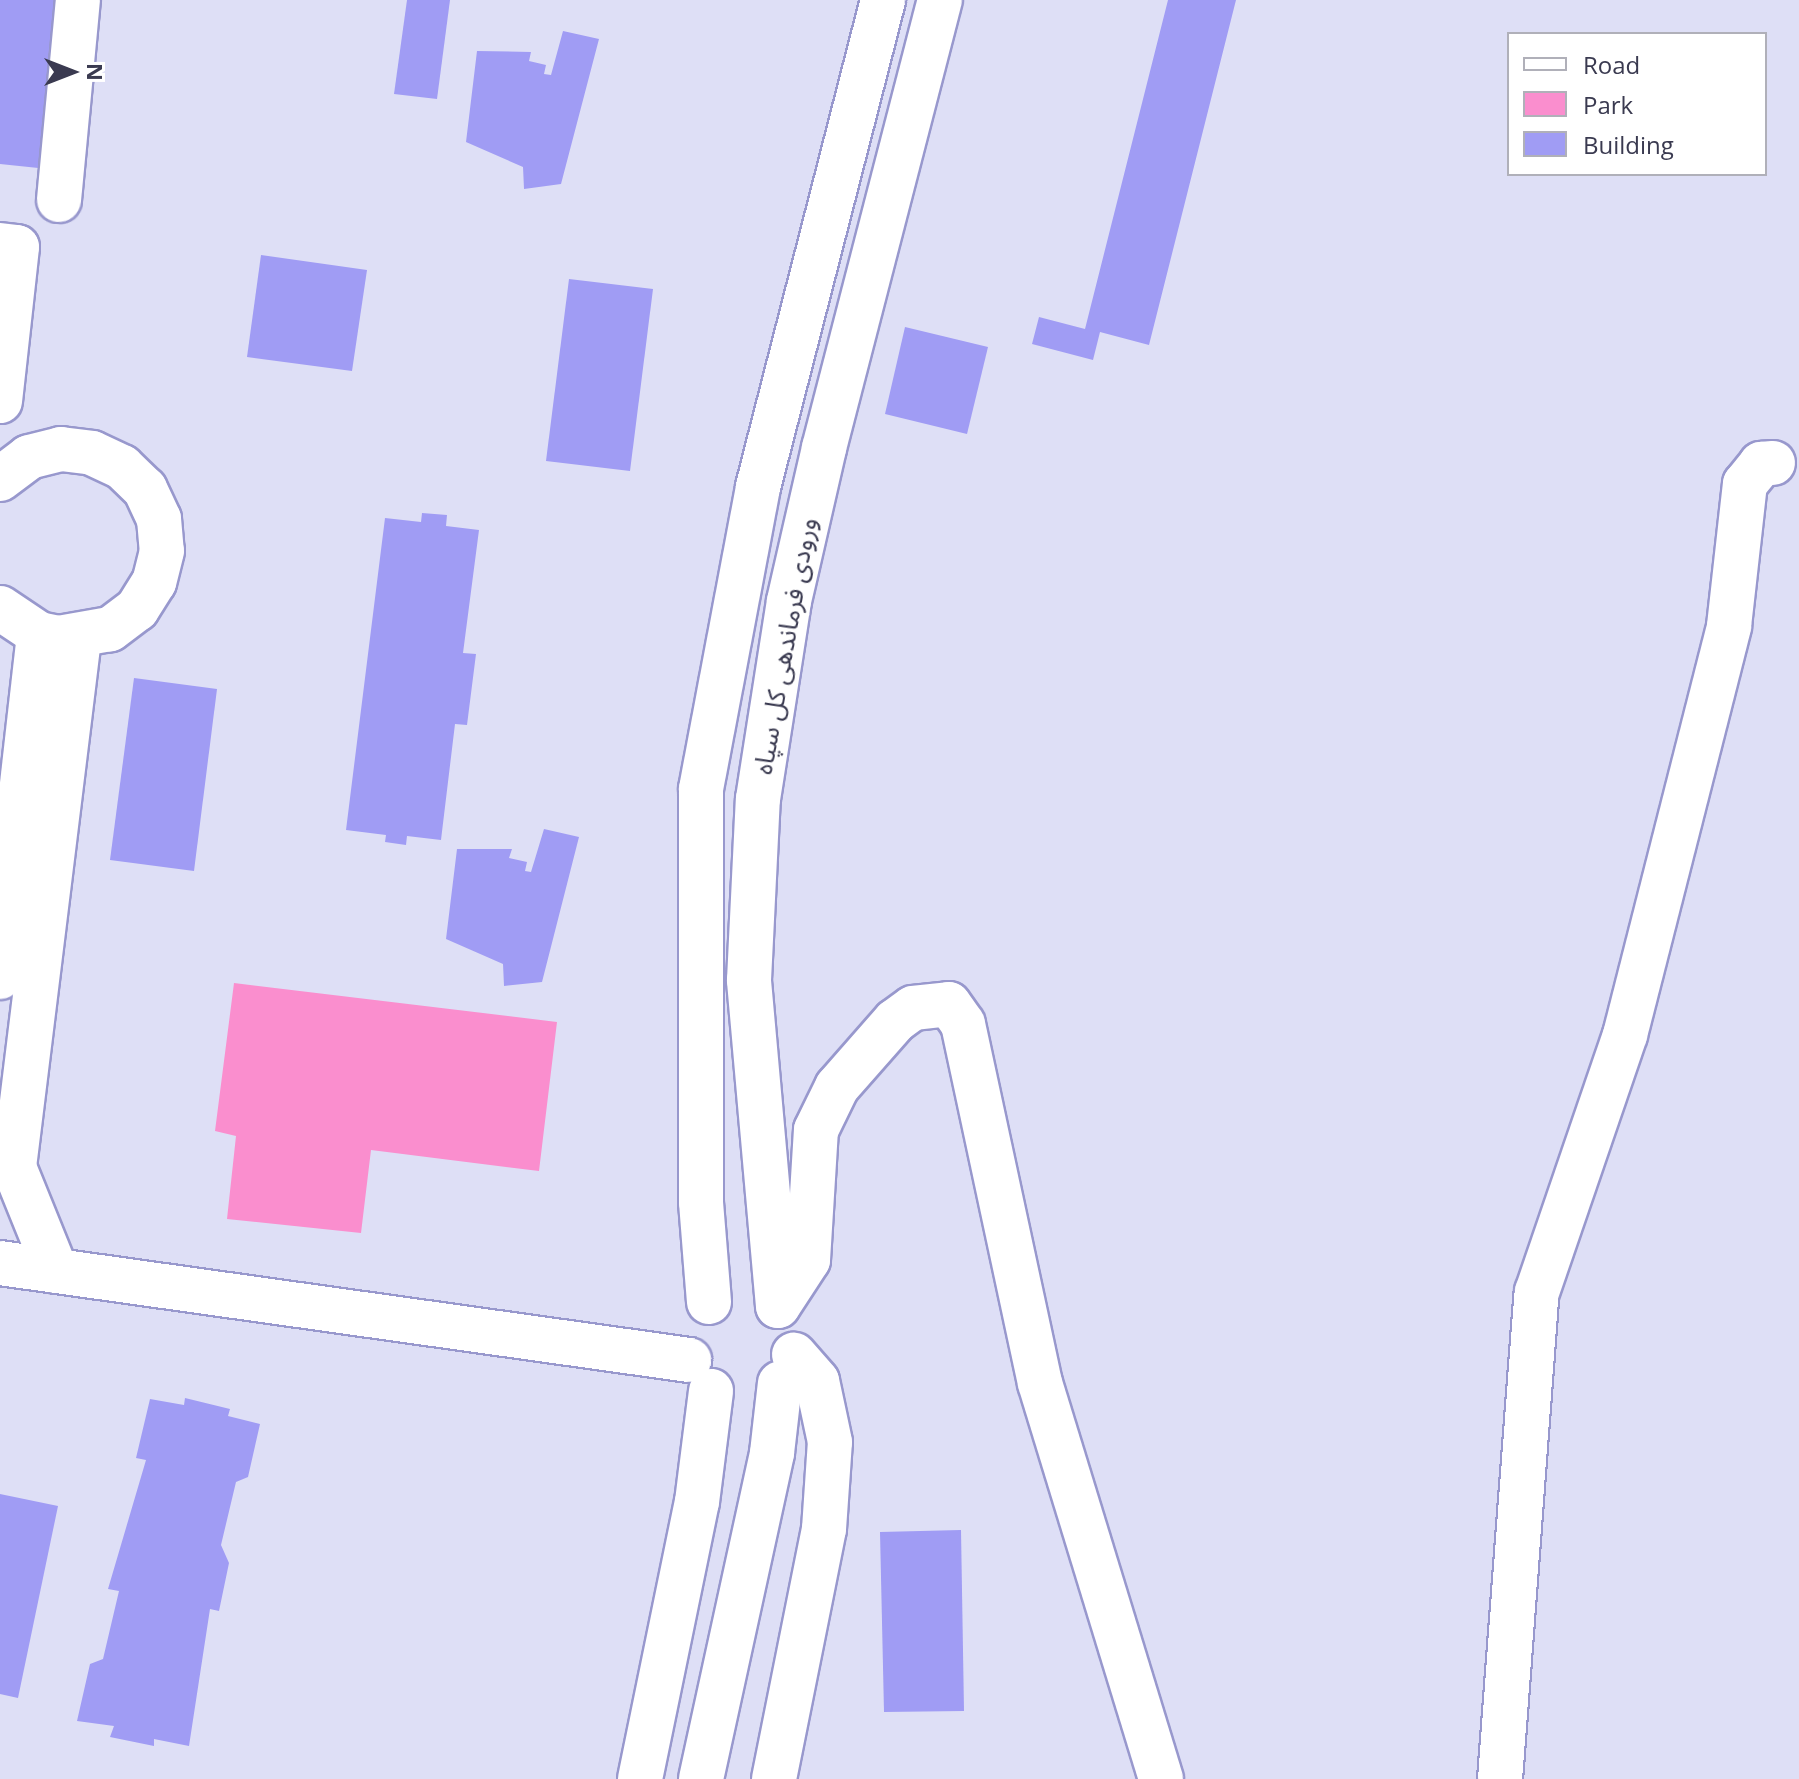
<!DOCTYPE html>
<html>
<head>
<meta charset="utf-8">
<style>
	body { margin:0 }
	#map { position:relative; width:1799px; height:1779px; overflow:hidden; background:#dedff6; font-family:"Open Sans","Noto Sans Arabic",sans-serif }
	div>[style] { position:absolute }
	.green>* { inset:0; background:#fa8ece }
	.building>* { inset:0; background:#a09cf4 }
	.roads { filter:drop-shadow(2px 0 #9898cd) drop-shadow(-2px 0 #9898cd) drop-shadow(0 2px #9898cd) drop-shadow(0 -2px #9898cd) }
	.minor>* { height:44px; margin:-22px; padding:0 22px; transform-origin:22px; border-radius:22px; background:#fff }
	span { translate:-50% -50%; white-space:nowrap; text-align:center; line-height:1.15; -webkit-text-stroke:6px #fff; paint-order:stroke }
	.street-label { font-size:26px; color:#3a3a50 }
	.legend { position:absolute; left:1507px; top:32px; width:260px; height:144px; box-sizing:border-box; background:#fff; border:2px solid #b0b0b9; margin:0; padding:10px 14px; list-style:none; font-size:24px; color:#3a3a50 }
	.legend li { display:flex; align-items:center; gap:16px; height:40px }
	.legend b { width:40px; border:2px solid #b0b0b9 }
	.north { position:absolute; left:32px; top:32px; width:80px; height:80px; -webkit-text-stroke:6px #fff; paint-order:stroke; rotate:90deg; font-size:22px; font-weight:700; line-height:32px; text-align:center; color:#3a3a50 }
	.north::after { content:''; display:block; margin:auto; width:28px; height:36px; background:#3a3a50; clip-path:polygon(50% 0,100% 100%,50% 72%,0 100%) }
</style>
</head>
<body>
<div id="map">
	<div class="green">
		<div style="clip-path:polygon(234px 983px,557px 1022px,539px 1171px,371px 1150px,361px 1233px,227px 1219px,236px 1136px,215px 1131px)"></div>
	</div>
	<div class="building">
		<div style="clip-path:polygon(0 0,65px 0,48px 169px,0 164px)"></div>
		<div style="clip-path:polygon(407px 0,450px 0,437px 99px,394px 94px)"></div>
		<div style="clip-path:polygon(1168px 0,1236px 0,1149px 345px,1100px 332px,1093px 360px,1032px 344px,1039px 317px,1085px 329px)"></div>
		<div style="clip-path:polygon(563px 31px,599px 39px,561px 184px,524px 189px,523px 167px,466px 142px,477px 51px,531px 52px,529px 61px,546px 65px,544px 74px,551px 75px)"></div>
		<div style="clip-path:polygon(261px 255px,367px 270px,352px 371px,247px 357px)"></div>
		<div style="clip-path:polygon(569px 279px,653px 289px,630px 471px,546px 461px)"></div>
		<div style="clip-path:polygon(905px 327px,988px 347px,967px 434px,885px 414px)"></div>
		<div style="clip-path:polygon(422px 513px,447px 515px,446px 526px,479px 530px,463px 653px,476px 654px,467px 725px,455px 724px,441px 840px,407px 836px,406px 845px,385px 842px,386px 835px,346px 830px,385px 518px,421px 522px)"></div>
		<div style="clip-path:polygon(134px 678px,217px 689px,194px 871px,110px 860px)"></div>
		<div style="clip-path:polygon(544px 829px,579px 837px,542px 982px,504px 986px,503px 964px,446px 939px,457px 849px,512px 849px,509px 858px,527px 862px,525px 871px,531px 872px)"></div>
		<div style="clip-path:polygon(185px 1398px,230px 1409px,228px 1416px,260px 1424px,248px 1477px,236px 1482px,221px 1545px,229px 1563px,219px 1611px,210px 1609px,189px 1746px,154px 1739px,154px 1746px,110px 1737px,114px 1726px,77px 1721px,90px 1664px,103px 1659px,119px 1591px,108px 1589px,146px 1460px,136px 1458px,150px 1399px,184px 1405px)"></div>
		<div style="clip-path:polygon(0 1494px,58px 1506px,18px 1698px,0 1694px)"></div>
		<div style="clip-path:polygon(961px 1530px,964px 1711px,884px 1712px,880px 1532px)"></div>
	</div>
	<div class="roads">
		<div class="minor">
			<div style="left:59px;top:200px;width:201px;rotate:-84.6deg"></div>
			<div style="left:0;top:245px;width:17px;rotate:7deg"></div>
			<div style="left:17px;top:247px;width:155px;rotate:96.3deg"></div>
			<div style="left:0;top:479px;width:36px;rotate:-37deg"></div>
			<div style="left:29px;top:457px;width:33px;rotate:-14deg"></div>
			<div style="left:61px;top:449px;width:31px;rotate:7deg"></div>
			<div style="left:92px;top:453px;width:33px;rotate:25deg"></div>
			<div style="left:122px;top:467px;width:32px;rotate:44deg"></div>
			<div style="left:145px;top:489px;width:33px;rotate:65deg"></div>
			<div style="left:159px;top:519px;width:32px;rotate:85deg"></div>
			<div style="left:162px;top:551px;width:32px;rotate:104deg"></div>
			<div style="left:154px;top:582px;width:32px;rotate:122deg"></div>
			<div style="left:137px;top:609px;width:34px;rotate:143deg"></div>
			<div style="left:110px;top:629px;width:52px;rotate:170deg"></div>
			<div style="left:59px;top:638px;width:20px;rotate:-169deg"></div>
			<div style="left:39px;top:634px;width:47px;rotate:-146.3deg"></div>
			<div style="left:0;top:977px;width:345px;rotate:-83.5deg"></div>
			<div style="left:0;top:1263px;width:696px;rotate:8.01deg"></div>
			<div style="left:56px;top:1271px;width:112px;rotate:-112deg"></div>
			<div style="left:14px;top:1167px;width:533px;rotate:-82.99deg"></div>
			<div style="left:709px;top:1302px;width:100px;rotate:-94.6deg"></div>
			<div style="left:701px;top:1202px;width:413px;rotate:-90deg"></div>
			<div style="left:701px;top:789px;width:307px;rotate:-79.3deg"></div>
			<div style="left:758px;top:487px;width:503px;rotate:-75.6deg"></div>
			<div style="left:778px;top:1306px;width:327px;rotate:-95.1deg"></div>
			<div style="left:749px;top:980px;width:181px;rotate:-87.2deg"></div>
			<div style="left:758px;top:799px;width:200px;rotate:-81.1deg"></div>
			<div style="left:789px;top:601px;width:157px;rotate:-77.1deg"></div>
			<div style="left:824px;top:448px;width:463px;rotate:-75.5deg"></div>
			<div style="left:778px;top:1306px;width:55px;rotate:-56.9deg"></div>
			<div style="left:808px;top:1260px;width:130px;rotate:-86.5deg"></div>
			<div style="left:816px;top:1130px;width:48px;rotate:-64deg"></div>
			<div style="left:837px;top:1087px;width:88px;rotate:-48.7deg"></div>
			<div style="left:895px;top:1021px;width:22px;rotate:-36deg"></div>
			<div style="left:913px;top:1008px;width:36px;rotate:-6deg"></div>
			<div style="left:949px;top:1004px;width:24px;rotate:55deg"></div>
			<div style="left:963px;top:1024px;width:367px;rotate:77.9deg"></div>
			<div style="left:1040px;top:1383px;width:414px;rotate:73deg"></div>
			<div style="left:640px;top:1779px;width:283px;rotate:-78.4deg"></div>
			<div style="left:697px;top:1502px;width:112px;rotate:-82.8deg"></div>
			<div style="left:701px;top:1779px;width:334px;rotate:-77.7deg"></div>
			<div style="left:772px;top:1453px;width:70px;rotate:-83.5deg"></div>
			<div style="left:774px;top:1779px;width:255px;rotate:-78.7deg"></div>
			<div style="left:824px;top:1529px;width:87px;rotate:-86.1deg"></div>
			<div style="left:830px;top:1442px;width:62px;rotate:-102deg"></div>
			<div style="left:817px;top:1381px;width:35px;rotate:-131deg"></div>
			<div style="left:1500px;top:1779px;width:488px;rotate:-85.7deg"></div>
			<div style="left:1537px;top:1292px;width:272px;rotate:-71.1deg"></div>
			<div style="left:1625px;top:1035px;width:422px;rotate:-75.7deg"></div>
			<div style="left:1729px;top:626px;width:143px;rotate:-83.6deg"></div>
			<div style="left:1745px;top:484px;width:26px;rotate:-51deg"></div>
			<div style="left:1761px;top:464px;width:12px;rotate:-5deg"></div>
		</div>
	</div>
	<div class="street-label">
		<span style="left:785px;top:646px;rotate:-80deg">ورودی فرماندهی کل سپاه</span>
	</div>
	<ul class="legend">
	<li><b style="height:10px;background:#fff"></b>Road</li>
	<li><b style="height:22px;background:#fa8ece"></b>Park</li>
	<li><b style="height:22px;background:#a09cf4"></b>Building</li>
	</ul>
	<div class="north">N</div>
</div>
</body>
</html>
